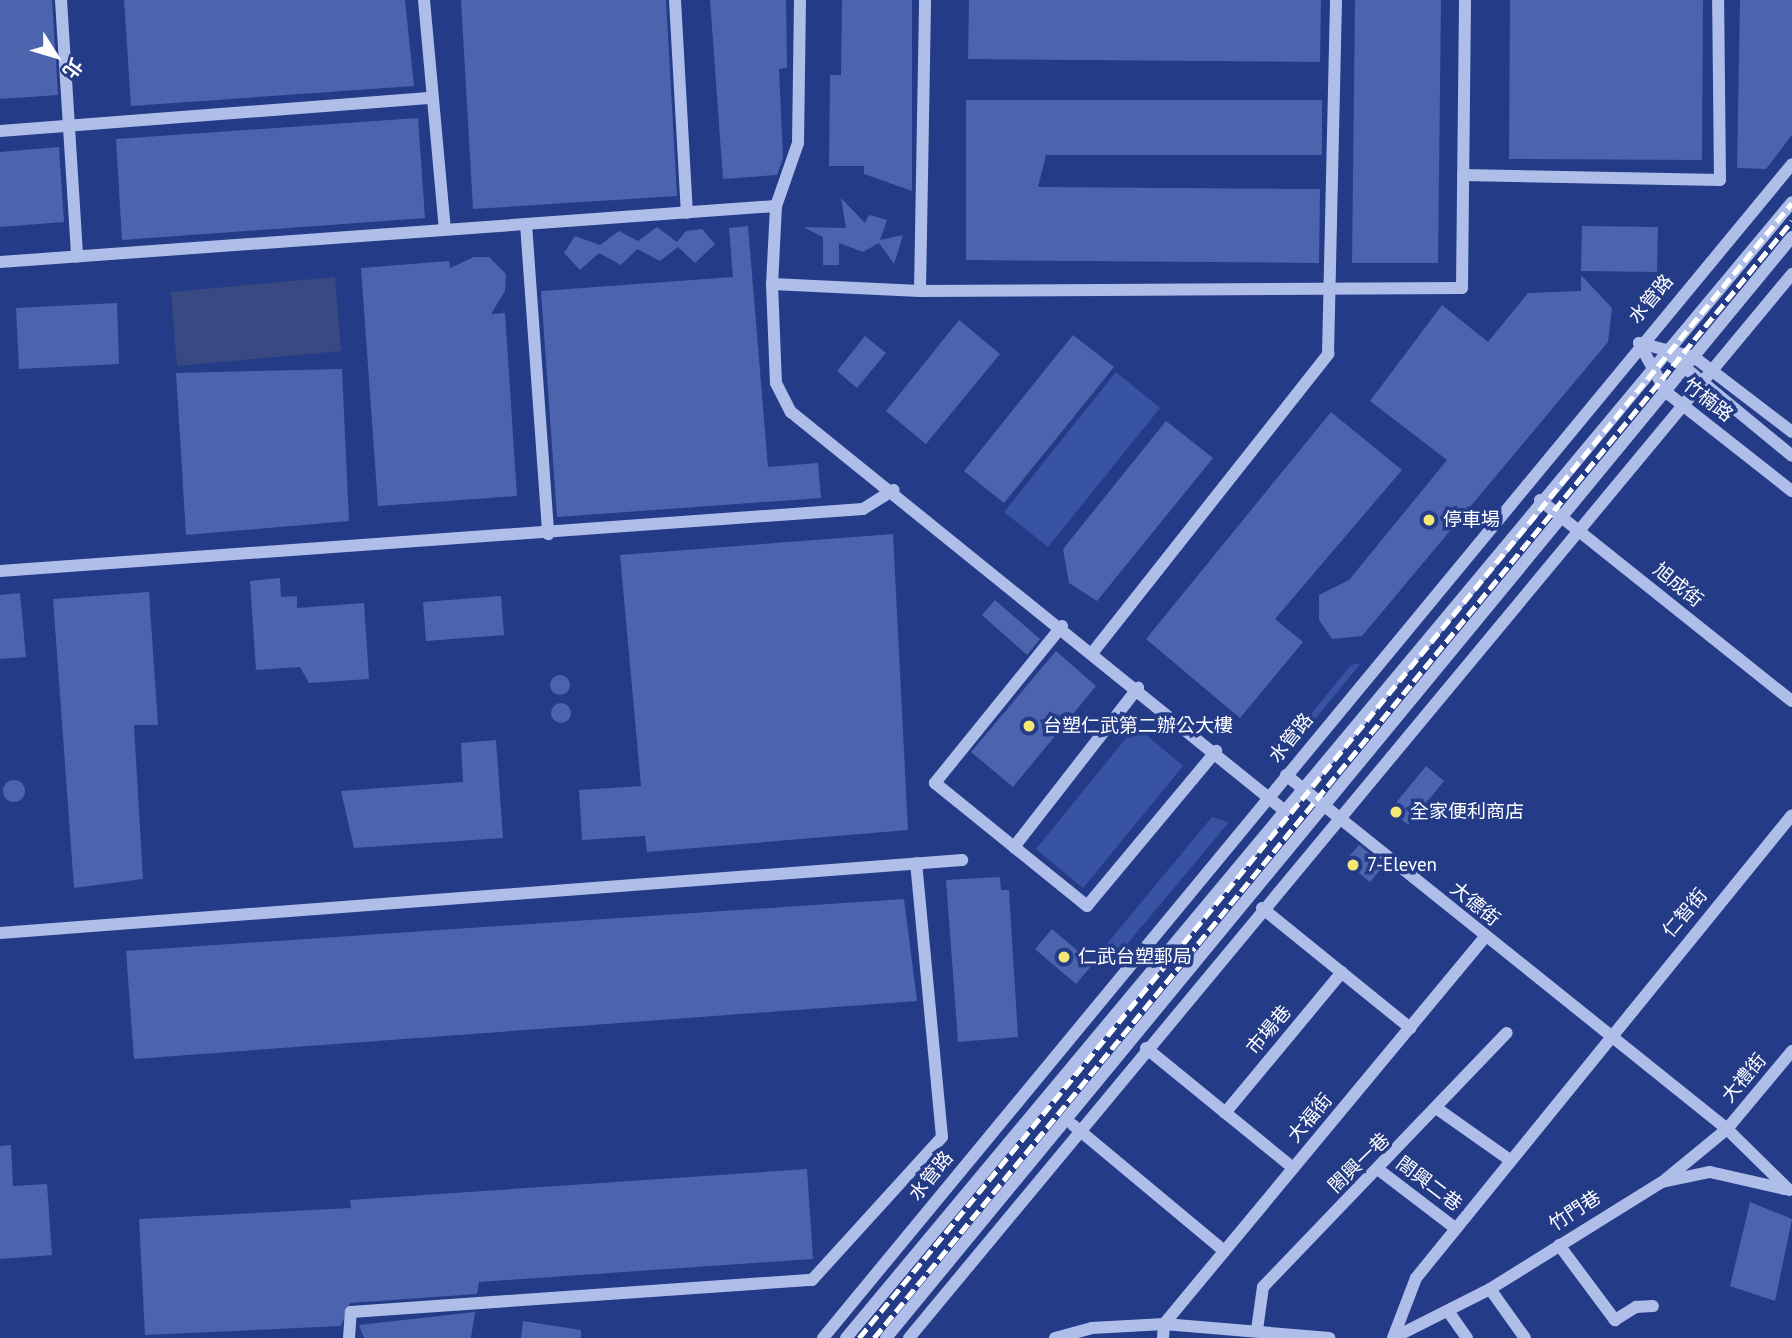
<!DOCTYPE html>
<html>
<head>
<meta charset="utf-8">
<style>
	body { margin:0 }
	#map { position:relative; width:1792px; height:1338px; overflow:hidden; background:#243b87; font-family:"PT Sans","Noto Sans TC",sans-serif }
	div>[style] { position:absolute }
	.green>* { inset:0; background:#3853a3 }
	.water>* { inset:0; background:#394a82 }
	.building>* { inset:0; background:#4c64ae }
	.round { border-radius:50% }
	.minor>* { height:12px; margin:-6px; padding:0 6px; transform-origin:6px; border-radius:6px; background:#afbde9 }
	.rail>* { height:5px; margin-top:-2.5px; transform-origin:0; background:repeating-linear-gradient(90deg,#fff 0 12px,transparent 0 17px) }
	.dots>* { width:19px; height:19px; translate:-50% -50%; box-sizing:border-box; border:4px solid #243b87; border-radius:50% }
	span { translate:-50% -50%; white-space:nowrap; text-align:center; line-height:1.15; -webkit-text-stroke:7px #243b87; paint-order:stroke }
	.street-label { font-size:19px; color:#fff }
	.poi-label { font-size:19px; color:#fff }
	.left { translate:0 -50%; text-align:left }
	.north { position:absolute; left:21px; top:21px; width:70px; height:70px; -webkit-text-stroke:5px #243b87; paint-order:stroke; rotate:127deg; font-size:19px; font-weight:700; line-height:28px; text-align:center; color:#fff }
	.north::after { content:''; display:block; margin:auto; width:24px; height:32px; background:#fff; clip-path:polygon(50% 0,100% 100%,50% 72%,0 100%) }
</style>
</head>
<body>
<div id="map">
	<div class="green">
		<div style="clip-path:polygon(1116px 372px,1160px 408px,1048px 547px,1004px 512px)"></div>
		<div style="clip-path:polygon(1361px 663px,1301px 736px,1296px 732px,1351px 665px)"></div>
		<div style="clip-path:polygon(1136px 726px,1183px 766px,1083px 888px,1036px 849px)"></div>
		<div style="clip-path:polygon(1212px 817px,1229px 822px,1117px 956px,1105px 946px)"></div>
	</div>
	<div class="water">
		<div style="clip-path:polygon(335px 277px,341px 351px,177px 366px,171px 292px)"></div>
	</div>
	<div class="building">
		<div style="clip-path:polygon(0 0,52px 0,58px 95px,0 99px)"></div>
		<div style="clip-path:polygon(124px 0,405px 0,414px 86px,131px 106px)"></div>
		<div style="clip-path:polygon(461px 0,666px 0,677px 196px,473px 209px)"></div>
		<div style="clip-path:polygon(710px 0,786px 0,787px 68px,779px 69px,783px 158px,777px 175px,723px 179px)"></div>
		<div style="clip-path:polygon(842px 0,912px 0,912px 191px,864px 174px,864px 166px,829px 166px,830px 75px,841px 75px)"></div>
		<div style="clip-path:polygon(969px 0,1321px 0,1320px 62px,968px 59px)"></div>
		<div style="clip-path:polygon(1355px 0,1441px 0,1438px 263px,1352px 263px)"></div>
		<div style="clip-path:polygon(1510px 0,1703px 0,1702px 160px,1509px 159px)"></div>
		<div style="clip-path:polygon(1740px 0,1792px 0,1792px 135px,1766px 169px,1737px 168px)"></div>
		<div style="clip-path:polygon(966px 100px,1322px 100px,1322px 155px,1046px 155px,1038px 187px,1320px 189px,1319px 263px,966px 260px)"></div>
		<div style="clip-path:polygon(418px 118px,425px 218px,122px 240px,116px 139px)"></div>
		<div style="clip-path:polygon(59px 147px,64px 222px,0 227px,0 152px)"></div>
		<div style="clip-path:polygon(841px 198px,865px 223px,869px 215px,887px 220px,880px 240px,903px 235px,894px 264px,879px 243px,863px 252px,839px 243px,839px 265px,823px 265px,823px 237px,803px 227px,846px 228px)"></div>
		<div style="clip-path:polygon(748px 226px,768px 467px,818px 463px,821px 498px,557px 517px,541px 291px,733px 277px,729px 228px)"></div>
		<div style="clip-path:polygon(1582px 226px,1658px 227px,1657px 272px,1581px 271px)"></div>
		<div style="clip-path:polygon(657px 227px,677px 242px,686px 231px,702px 229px,715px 244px,695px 263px,678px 247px,660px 261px,637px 249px,621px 265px,599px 253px,580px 270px,564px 253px,575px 236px,600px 245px,619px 231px,638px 241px)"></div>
		<div style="clip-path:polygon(474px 257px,489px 257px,506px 274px,505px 291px,491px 314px,505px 313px,517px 496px,378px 506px,361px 268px,449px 261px,450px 268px)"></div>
		<div style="clip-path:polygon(1581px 275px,1612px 308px,1608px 342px,1362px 636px,1332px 639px,1319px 620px,1319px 595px,1349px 580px,1447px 460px,1370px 401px,1442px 305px,1488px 342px,1528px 293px,1581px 291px)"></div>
		<div style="clip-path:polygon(117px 303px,119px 364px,19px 369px,16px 308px)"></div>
		<div style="clip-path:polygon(959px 320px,1000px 354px,926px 444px,886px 411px)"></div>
		<div style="clip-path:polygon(1073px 335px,1114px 367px,1004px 503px,964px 471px)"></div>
		<div style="clip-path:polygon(865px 336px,886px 353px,857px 388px,837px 371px)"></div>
		<div style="clip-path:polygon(342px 369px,349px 521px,186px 535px,176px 373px)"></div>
		<div style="clip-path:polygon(1331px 412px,1402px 470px,1275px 619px,1303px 642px,1240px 718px,1146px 639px)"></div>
		<div style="clip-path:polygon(1166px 421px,1213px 458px,1097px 601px,1069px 583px,1063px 549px)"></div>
		<div style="clip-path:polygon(893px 534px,908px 830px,647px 852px,645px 836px,582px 840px,579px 790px,641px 786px,620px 555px)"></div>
		<div style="clip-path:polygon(280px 578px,281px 597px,297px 596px,297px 608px,364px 603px,369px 679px,309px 683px,300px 667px,256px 670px,250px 581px)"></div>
		<div style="clip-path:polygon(149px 592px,158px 725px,134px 725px,143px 879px,74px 888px,53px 599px)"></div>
		<div style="clip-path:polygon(20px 593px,26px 657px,0 659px,0 595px)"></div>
		<div style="clip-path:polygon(501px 596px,504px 635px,426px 641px,423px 602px)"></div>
		<div style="clip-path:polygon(995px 600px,1040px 639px,1027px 655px,982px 615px)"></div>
		<div style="clip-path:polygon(1056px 651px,1096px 686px,1013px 787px,971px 752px)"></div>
		<div class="round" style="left:550px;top:675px;width:20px;height:20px"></div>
		<div class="round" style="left:551px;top:703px;width:20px;height:20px"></div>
		<div style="clip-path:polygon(496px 740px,503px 838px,354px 848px,341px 791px,463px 782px,461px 743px)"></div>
		<div style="clip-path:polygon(1426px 766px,1444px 781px,1408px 825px,1390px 810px)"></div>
		<div class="round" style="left:3px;top:780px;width:22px;height:22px"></div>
		<div style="clip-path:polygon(1359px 845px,1384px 865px,1370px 882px,1345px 861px)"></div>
		<div style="clip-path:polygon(1000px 877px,1001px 890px,1009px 890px,1018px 1037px,958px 1042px,946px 880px)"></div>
		<div style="clip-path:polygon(904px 899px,917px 1001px,134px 1059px,126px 951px)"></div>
		<div style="clip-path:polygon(1052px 929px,1093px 964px,1076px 984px,1035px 949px)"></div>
		<div style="clip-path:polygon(11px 1145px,13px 1186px,47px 1184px,52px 1255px,0 1259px,0 1146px)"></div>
		<div style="clip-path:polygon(807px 1169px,813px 1259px,479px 1282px,477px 1294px,350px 1303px,341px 1326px,145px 1335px,139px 1219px,351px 1208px,350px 1200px)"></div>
		<div style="clip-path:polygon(1750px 1202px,1792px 1219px,1775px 1301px,1730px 1286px)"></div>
		<div style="clip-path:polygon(475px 1312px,471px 1338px,364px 1338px,359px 1325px)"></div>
		<div style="clip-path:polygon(523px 1321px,581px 1330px,581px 1338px,521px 1338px)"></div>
	</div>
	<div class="minor">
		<div style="left:61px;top:0;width:257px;rotate:86.4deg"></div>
		<div style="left:424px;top:0;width:230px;rotate:84.8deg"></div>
		<div style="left:675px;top:0;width:213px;rotate:86.8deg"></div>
		<div style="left:800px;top:0;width:143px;rotate:90.8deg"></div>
		<div style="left:798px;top:143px;width:67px;rotate:109.2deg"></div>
		<div style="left:776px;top:206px;width:78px;rotate:92.9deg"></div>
		<div style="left:772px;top:284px;width:99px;rotate:87.7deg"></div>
		<div style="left:776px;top:383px;width:33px;rotate:63deg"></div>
		<div style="left:791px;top:412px;width:635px;rotate:38.93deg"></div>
		<div style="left:0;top:131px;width:433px;rotate:-4.4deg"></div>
		<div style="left:1463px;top:175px;width:257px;rotate:1.1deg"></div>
		<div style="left:1720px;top:180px;width:180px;rotate:-90.6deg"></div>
		<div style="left:526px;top:224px;width:311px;rotate:85.9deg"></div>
		<div style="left:0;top:262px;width:778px;rotate:-4.13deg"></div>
		<div style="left:772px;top:284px;width:148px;rotate:2.7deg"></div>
		<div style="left:920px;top:291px;width:542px;rotate:-0.32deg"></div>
		<div style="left:1462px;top:288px;width:288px;rotate:-89.4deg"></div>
		<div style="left:920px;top:291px;width:291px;rotate:-89deg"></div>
		<div style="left:1639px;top:343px;width:56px;rotate:61.1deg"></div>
		<div style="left:1666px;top:392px;width:160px;rotate:38.2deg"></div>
		<div style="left:1639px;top:343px;width:57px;rotate:14.3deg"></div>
		<div style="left:1694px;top:357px;width:123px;rotate:37.4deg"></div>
		<div style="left:1666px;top:352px;width:163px;rotate:39.5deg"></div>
		<div style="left:1540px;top:500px;width:322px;rotate:38.6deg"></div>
		<div style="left:0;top:571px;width:865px;rotate:-4.11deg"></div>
		<div style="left:863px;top:509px;width:36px;rotate:-32deg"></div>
		<div style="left:1062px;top:626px;width:202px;rotate:129deg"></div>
		<div style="left:935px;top:783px;width:102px;rotate:39deg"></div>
		<div style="left:1014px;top:847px;width:94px;rotate:38.9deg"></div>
		<div style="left:1087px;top:906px;width:202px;rotate:-50.2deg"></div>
		<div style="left:1093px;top:652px;width:380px;rotate:-51.7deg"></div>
		<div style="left:1328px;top:354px;width:354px;rotate:-88.7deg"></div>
		<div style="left:1286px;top:775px;width:566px;rotate:38.75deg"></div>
		<div style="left:1727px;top:1129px;width:87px;rotate:44.5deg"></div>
		<div style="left:1014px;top:847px;width:202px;rotate:-52.1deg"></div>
		<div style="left:1262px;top:908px;width:191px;rotate:39deg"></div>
		<div style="left:0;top:933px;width:965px;rotate:-4.34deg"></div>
		<div style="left:1146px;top:1048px;width:190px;rotate:39.2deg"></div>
		<div style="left:1439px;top:1110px;width:87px;rotate:35.2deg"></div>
		<div style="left:1225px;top:1113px;width:183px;rotate:-50.3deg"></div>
		<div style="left:1073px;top:1125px;width:197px;rotate:39.8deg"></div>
		<div style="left:1379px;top:1170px;width:96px;rotate:37.3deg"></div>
		<div style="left:1665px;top:1180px;width:80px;rotate:-39.4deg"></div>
		<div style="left:1727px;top:1129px;width:102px;rotate:-50.2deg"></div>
		<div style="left:1559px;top:1245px;width:94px;rotate:53.3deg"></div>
		<div style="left:1615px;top:1320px;width:25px;rotate:-32deg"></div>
		<div style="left:1636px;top:1307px;width:17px;rotate:-3deg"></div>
		<div style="left:1490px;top:1289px;width:60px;rotate:54.5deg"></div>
		<div style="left:1448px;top:1311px;width:33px;rotate:55deg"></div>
		<div style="left:1257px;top:1330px;width:43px;rotate:-82.1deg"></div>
		<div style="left:1263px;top:1287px;width:352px;rotate:-46.2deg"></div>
		<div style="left:349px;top:1338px;width:26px;rotate:-86deg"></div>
		<div style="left:351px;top:1312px;width:462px;rotate:-4deg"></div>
		<div style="left:812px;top:1280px;width:193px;rotate:-47.7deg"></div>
		<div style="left:942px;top:1137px;width:275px;rotate:-95.4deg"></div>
		<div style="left:823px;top:1338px;width:1522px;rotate:-50.46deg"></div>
		<div style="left:846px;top:1338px;width:1478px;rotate:-50.21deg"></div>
		<div style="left:886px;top:1338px;width:1426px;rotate:-50.55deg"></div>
		<div style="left:909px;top:1338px;width:1383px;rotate:-50.31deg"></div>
		<div style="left:1055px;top:1338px;width:38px;rotate:-15deg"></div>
		<div style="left:1092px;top:1328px;width:72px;rotate:-3.2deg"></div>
		<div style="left:1164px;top:1324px;width:166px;rotate:4.8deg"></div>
		<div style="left:1163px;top:1338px;width:14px;rotate:-86deg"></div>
		<div style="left:1164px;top:1324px;width:503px;rotate:-50.33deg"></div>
		<div style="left:1393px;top:1338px;width:64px;rotate:-69deg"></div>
		<div style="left:1416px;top:1278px;width:596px;rotate:-50.92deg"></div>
		<div style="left:1393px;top:1338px;width:109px;rotate:-26.8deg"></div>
		<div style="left:1490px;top:1289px;width:203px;rotate:-31.9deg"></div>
		<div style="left:1662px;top:1182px;width:49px;rotate:-11.8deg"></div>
		<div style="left:1710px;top:1172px;width:77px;rotate:12.8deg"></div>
	</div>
	<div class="rail">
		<div style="left:859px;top:1338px;width:1469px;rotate:-50.58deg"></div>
		<div style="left:874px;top:1338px;width:1446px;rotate:-50.59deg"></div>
	</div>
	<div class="dots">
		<div style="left:1429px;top:520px;background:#f3e872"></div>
		<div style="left:1029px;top:726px;background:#f3e872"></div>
		<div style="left:1396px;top:812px;background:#f3e872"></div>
		<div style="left:1353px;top:865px;background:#f3e872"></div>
		<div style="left:1064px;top:957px;background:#f3e872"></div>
	</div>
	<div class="street-label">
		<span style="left:1651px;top:299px;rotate:-50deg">水管路</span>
		<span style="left:1708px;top:400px;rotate:38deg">竹楠路</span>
		<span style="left:1678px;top:585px;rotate:39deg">旭成街</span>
		<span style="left:1291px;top:738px;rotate:-51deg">水管路</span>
		<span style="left:1475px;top:904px;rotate:39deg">大德街</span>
		<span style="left:1685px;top:913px;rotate:-50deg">仁智街</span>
		<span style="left:1269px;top:1030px;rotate:-50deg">市場巷</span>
		<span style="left:1744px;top:1078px;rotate:-50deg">大禮街</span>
		<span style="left:1310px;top:1118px;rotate:-50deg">大福街</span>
		<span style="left:1359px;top:1163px;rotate:-44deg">閤興一巷</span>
		<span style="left:931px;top:1176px;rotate:-51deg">水管路</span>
		<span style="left:1429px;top:1184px;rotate:37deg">閤興二巷</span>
		<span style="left:1575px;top:1211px;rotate:-33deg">竹門巷</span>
	</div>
	<div class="poi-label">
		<span class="left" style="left:1443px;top:520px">停車場</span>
		<span class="left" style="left:1043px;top:726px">台塑仁武第二辦公大樓</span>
		<span class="left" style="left:1410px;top:812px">全家便利商店</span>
		<span class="left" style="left:1367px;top:865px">7-Eleven</span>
		<span class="left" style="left:1078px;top:957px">仁武台塑郵局</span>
	</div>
	<div class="north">北</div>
</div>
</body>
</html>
